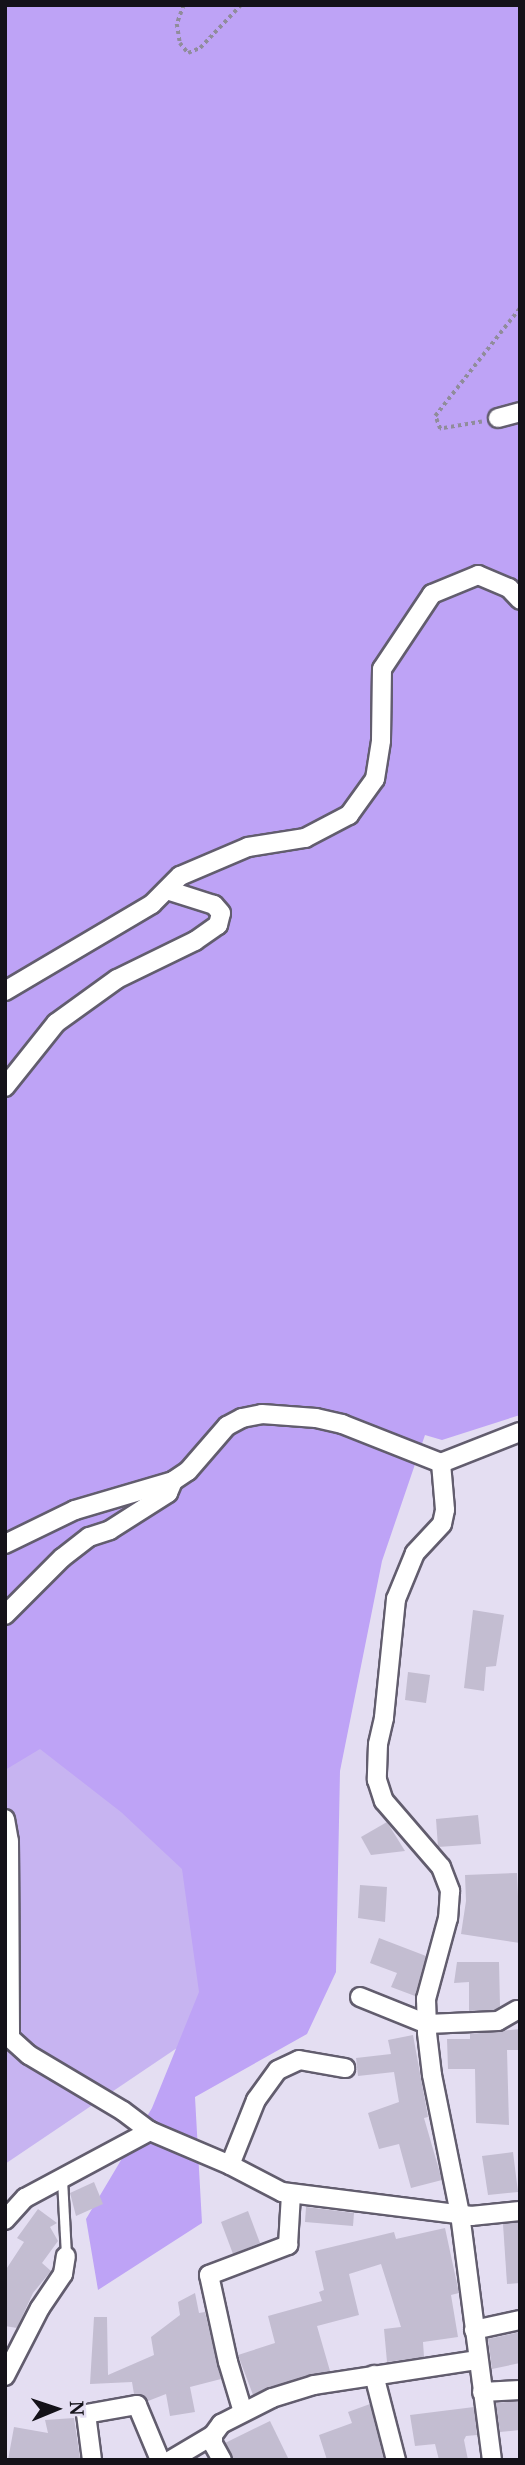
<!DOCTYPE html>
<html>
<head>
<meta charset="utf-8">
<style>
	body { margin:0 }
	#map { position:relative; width:525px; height:2465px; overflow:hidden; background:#e4def2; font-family:"Noto Serif",serif }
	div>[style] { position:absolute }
	.green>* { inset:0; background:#c7b4f1 }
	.forest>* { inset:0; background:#bea3f6 }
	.building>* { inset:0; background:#c3bdd1 }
	.path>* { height:3.5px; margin-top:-1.75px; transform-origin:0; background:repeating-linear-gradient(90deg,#908c9b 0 3.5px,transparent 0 7px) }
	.roads { filter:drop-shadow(2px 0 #625d6e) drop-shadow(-2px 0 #625d6e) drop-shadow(0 2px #625d6e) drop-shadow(0 -2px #625d6e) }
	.service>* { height:9px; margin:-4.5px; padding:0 4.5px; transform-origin:4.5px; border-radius:4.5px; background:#fff }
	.minor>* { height:18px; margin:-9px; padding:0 9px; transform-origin:9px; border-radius:9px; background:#fff }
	span { translate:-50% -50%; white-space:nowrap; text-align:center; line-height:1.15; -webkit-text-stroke:5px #e4def2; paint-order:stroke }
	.frame { position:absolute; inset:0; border:7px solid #141219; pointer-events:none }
	.north { position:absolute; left:21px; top:2374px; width:70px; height:70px; -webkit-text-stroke:5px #e4def2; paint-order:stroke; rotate:88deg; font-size:19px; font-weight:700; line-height:28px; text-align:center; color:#141219 }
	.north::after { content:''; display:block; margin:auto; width:24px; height:32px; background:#141219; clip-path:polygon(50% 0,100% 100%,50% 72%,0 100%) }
</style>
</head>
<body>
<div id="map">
	<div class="green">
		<div style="clip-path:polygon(5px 1718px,194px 1845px,217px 2021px,5px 2164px)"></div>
	</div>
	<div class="forest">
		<div style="clip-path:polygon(5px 5px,520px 5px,520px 1415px,442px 1440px,425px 1435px,382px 1561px,340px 1771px,336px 1972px,307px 2034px,195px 2097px,202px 2223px,98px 2290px,86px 2219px,152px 2108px,199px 1992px,182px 1869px,121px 1812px,40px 1749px,5px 1770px)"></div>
	</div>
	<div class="building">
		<div style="clip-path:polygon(473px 1610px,504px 1615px,496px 1666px,486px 1667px,484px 1691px,464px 1688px)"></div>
		<div style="clip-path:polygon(408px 1672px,430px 1675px,426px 1703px,405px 1700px)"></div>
		<div style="clip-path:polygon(478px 1815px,481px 1844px,438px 1847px,436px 1819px)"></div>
		<div style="clip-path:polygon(387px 1822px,405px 1851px,371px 1855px,361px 1837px)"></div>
		<div style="clip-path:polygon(517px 1873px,520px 1943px,461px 1934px,466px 1901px,465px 1875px)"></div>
		<div style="clip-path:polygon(360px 1885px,387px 1887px,385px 1922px,358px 1918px)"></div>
		<div style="clip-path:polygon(379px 1938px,426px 1956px,415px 1996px,391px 1987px,397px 1973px,370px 1963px)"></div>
		<div style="clip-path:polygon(457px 1962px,499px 1962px,500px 2006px,495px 2010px,469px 2011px,469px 1982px,454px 1983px)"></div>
		<div style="clip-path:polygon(520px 2029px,520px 2050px,507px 2050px,509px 2125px,476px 2123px,475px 2069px,448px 2069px,447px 2039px,470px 2039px,470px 2034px)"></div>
		<div style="clip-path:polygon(413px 2035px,428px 2117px,424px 2118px,442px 2180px,411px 2188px,399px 2144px,379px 2149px,368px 2113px,399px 2102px,394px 2072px,358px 2076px,356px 2058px,391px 2054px,388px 2040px)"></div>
		<div style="clip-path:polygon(513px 2152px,518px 2192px,488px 2195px,482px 2156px)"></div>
		<div style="clip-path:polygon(94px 2182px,103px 2204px,76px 2216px,70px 2193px)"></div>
		<div style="clip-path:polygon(306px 2207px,354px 2213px,353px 2226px,305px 2222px)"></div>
		<div style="clip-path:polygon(38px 2209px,57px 2223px,50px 2227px,58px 2241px,42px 2263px,51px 2271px,33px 2293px,17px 2328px,5px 2326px,5px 2271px,24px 2242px,17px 2238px)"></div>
		<div style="clip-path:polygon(248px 2211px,260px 2243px,233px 2254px,221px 2222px)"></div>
		<div style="clip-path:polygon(520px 2222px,520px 2283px,507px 2284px,503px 2224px)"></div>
		<div style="clip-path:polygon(445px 2228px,459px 2293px,451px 2295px,458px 2337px,423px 2342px,424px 2357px,387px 2362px,384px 2329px,401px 2327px,381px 2264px,349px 2274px,359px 2315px,317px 2326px,330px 2371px,269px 2387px,253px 2395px,238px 2355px,275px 2343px,268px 2316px,322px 2301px,319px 2292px,324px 2290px,315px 2251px,394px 2232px,396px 2239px)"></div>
		<div style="clip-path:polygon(195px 2293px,199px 2313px,205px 2312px,221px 2379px,190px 2387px,195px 2412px,170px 2416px,166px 2394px,148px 2401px,141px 2394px,134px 2394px,132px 2382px,90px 2384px,94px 2317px,107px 2317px,108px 2375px,154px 2355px,151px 2337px,180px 2315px,178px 2302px)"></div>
		<div style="clip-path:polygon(520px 2332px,520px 2363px,492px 2369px,488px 2339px)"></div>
		<div style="clip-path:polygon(520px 2401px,520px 2430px,500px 2432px,496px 2403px)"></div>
		<div style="clip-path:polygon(370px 2404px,384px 2460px,327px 2460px,319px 2435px,352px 2423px,348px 2412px)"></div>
		<div style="clip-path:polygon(474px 2407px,477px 2435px,466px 2436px,464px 2440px,468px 2460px,439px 2460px,435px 2444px,415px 2446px,410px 2415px)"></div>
		<div style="clip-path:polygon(74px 2418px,80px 2458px,8px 2460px,14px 2427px,48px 2433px,45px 2420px)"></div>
		<div style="clip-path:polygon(270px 2421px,289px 2460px,233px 2460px,225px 2443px)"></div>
	</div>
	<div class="path">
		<div style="left:184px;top:5px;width:20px;rotate:110deg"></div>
		<div style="left:177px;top:24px;width:19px;rotate:81deg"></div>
		<div style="left:180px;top:43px;width:13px;rotate:51deg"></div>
		<div style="left:188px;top:53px;width:13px;rotate:-23deg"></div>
		<div style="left:200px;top:48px;width:59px;rotate:-46.4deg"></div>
		<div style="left:482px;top:422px;width:43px;rotate:170.5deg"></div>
		<div style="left:440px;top:429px;width:14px;rotate:-111deg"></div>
		<div style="left:435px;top:416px;width:137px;rotate:-51.8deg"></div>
	</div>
	<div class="roads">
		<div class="service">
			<div style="left:62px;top:2179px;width:77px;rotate:87deg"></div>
		</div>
		<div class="minor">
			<div style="left:498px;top:418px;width:23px;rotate:-15deg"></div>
			<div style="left:5px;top:991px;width:171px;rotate:-30.6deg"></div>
			<div style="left:152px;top:904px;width:40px;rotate:-45deg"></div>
			<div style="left:180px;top:876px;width:74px;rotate:-23.1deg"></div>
			<div style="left:248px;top:847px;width:58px;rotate:-9deg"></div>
			<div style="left:305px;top:838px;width:50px;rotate:-27.6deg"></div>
			<div style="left:349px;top:815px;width:44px;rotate:-54.2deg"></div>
			<div style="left:375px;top:779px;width:39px;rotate:-81deg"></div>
			<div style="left:381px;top:740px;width:71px;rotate:-89.2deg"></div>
			<div style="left:382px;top:669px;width:90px;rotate:-56.3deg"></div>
			<div style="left:432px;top:594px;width:50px;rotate:-22.4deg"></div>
			<div style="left:478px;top:575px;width:34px;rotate:23deg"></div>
			<div style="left:509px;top:588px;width:16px;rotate:47deg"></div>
			<div style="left:5px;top:1087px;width:82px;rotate:-51.4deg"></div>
			<div style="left:56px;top:1023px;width:75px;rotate:-35.8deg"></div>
			<div style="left:117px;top:979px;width:87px;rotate:-26deg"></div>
			<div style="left:195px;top:941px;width:28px;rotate:-35deg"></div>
			<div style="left:218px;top:925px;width:12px;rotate:-76deg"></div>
			<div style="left:221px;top:913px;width:11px;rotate:-131deg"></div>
			<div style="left:214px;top:905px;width:49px;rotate:-162.3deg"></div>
			<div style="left:441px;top:1463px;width:47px;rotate:85.1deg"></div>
			<div style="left:445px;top:1510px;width:14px;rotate:102deg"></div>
			<div style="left:442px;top:1524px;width:40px;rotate:133deg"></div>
			<div style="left:415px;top:1553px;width:50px;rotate:112.4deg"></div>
			<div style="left:396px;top:1599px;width:120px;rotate:95.8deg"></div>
			<div style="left:384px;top:1718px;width:27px;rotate:103deg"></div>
			<div style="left:378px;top:1744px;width:36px;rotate:92deg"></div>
			<div style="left:377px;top:1780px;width:22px;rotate:72deg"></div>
			<div style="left:384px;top:1801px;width:87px;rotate:49.2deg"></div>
			<div style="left:441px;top:1867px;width:26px;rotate:69deg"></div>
			<div style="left:450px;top:1891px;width:27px;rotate:94deg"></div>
			<div style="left:448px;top:1918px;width:84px;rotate:105.2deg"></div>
			<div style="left:426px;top:1999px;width:34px;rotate:88deg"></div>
			<div style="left:427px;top:2033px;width:42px;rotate:83.2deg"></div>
			<div style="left:432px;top:2075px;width:142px;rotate:78.6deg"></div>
			<div style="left:460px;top:2214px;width:248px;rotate:82.6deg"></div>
			<div style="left:5px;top:1544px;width:78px;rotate:-25.9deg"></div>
			<div style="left:75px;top:1510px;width:102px;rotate:-16.5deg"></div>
			<div style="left:173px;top:1481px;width:18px;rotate:-34deg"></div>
			<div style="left:188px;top:1471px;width:60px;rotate:-49.1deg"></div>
			<div style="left:227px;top:1426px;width:17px;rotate:-28deg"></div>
			<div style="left:242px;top:1418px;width:20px;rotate:-11deg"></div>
			<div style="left:262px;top:1414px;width:54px;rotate:4.2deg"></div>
			<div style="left:316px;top:1418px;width:27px;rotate:13deg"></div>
			<div style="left:342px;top:1424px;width:106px;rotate:21.5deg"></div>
			<div style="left:441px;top:1463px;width:85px;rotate:-21.4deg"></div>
			<div style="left:5px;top:1615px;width:81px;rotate:-45deg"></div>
			<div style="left:62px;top:1558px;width:34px;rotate:-38deg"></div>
			<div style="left:89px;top:1537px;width:22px;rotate:-18deg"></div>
			<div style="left:110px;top:1530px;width:69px;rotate:-32.5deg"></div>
			<div style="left:168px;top:1493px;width:13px;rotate:-67deg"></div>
			<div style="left:5px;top:1819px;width:22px;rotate:80deg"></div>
			<div style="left:9px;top:1841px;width:197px;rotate:89.7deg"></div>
			<div style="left:10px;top:2038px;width:25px;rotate:42deg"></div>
			<div style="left:29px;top:2055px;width:109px;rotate:30.8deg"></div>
			<div style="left:123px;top:2111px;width:34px;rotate:37deg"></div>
			<div style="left:150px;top:2131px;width:87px;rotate:23deg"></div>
			<div style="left:230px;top:2165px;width:59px;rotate:27.4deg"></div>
			<div style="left:282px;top:2192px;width:191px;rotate:7.2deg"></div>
			<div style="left:471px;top:2216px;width:49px;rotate:-5.8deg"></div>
			<div style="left:360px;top:1997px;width:72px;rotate:21.9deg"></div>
			<div style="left:427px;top:2024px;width:71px;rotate:-2.4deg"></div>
			<div style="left:498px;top:2021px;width:22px;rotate:-30deg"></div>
			<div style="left:230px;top:2165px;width:70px;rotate:-68.2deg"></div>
			<div style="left:256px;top:2100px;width:37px;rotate:-54deg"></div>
			<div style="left:278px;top:2070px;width:23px;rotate:-25deg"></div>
			<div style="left:299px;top:2060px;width:47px;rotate:9.9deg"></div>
			<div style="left:5px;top:2220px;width:30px;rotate:-48deg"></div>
			<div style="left:25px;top:2198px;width:142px;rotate:-28.2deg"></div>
			<div style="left:474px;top:2330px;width:47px;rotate:-12.3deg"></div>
			<div style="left:374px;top:2375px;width:88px;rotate:75.5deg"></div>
			<div style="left:5px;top:2376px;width:76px;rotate:-62.8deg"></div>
			<div style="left:40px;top:2308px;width:41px;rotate:-55.9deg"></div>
			<div style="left:63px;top:2274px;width:18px;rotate:-81deg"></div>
			<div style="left:482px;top:2392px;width:38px;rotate:-3deg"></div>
			<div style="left:243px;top:2412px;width:52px;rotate:-106.7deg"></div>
			<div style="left:228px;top:2362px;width:89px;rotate:-102.3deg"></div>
			<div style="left:209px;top:2275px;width:85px;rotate:-20.8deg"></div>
			<div style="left:288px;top:2245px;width:51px;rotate:-86.6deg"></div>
			<div style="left:92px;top:2460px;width:46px;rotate:-97.4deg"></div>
			<div style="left:86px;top:2414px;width:52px;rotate:-10deg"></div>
			<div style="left:137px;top:2405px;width:60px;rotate:67.3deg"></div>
			<div style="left:171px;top:2460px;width:49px;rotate:-30.8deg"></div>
			<div style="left:222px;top:2460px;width:18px;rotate:-119deg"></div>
			<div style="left:213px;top:2444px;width:9px;rotate:-90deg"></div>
			<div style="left:213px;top:2435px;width:14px;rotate:-54deg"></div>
			<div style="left:221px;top:2424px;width:57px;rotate:-27deg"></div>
			<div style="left:272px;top:2398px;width:44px;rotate:-17.2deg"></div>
			<div style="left:314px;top:2385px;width:165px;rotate:-8.7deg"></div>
		</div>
	</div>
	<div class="frame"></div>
	<div class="north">N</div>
</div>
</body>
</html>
